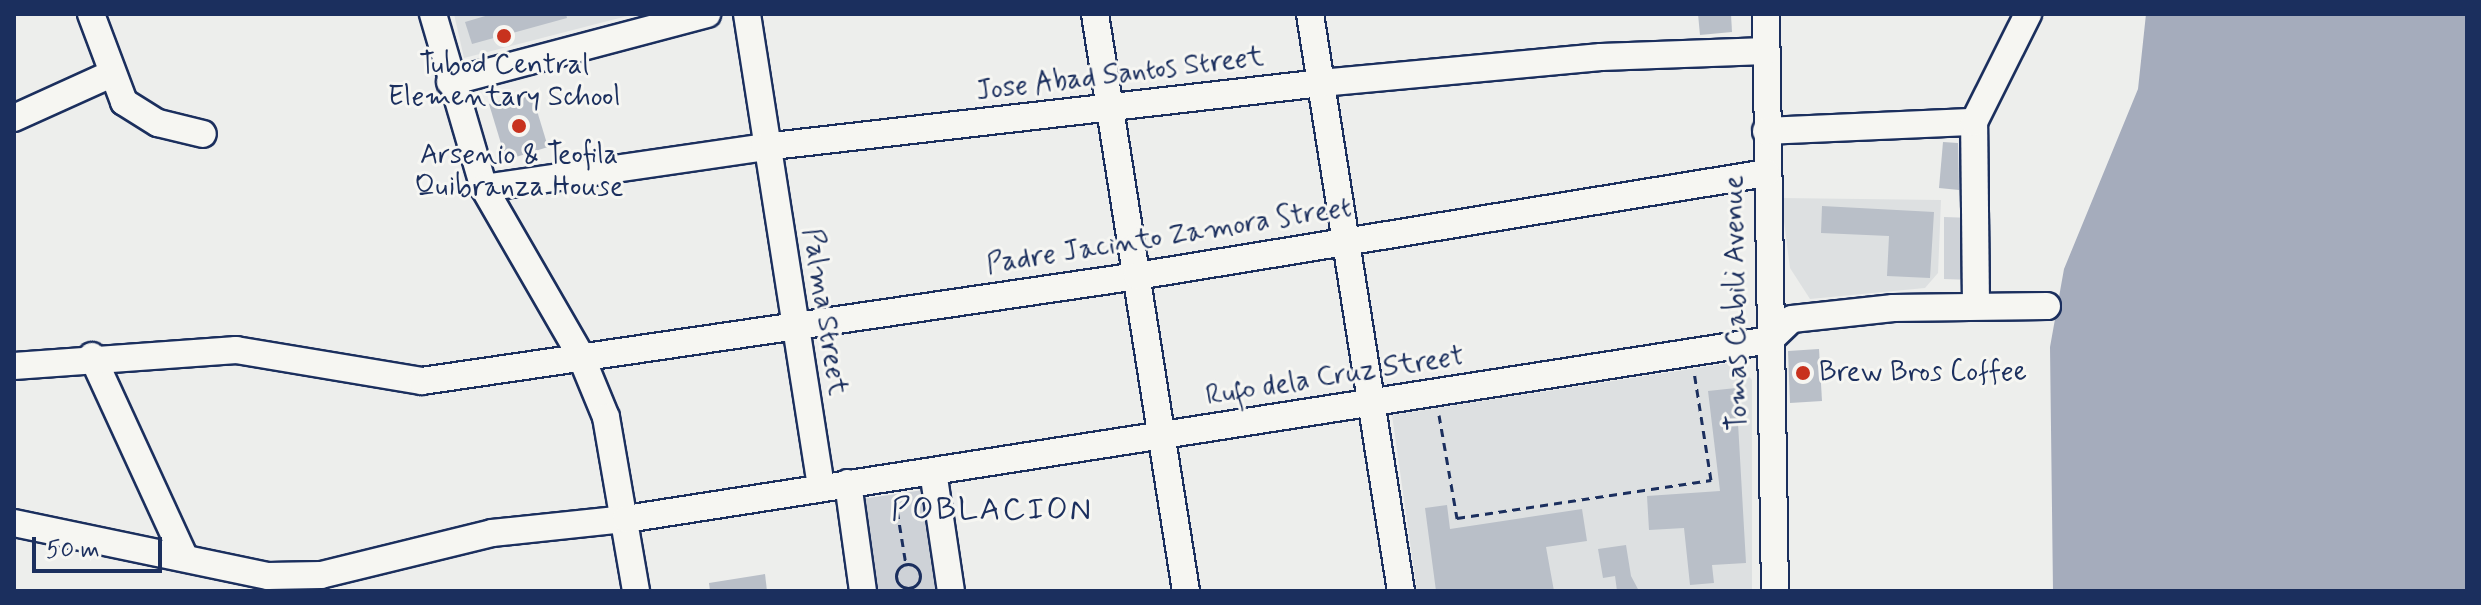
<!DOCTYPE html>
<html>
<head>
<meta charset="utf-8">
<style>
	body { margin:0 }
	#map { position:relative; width:2481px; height:605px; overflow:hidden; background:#edeeec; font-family:Mynerve,sans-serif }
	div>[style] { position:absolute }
	.built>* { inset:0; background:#dde0e1 }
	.green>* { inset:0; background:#ced2d7 }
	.water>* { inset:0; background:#a5acbc }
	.building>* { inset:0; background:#b9bfc8 }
	.path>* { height:3px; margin-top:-1.5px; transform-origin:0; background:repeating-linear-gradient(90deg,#1b2f5e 0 8px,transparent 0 14px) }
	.path>.ring { margin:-1.5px; padding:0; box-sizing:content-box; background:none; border:3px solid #1b2f5e; border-radius:50% }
	.roads { filter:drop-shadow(2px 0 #1b2f5e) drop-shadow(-2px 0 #1b2f5e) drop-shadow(0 2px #1b2f5e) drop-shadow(0 -2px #1b2f5e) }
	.minor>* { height:26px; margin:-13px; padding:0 13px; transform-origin:13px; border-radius:13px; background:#f6f6f2 }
	.dots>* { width:22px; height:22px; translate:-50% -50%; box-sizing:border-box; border:4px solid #f6f6f2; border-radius:50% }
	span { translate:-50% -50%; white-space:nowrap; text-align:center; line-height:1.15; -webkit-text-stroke:6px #f6f6f2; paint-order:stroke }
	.poi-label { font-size:28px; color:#1b2f5e }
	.left { translate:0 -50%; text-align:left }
	.street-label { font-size:28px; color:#1b2f5e }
	.quarter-label { font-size:32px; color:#1b2f5e; letter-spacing:2px }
	.frame { position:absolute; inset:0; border:16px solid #1b2f5e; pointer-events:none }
	.scale { position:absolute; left:32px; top:537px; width:130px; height:36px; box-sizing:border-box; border:4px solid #1b2f5e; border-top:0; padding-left:10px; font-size:24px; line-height:28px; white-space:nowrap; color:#1b2f5e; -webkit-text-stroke:6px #f6f6f2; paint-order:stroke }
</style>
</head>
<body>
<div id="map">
	<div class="built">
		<div style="clip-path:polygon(454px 14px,635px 14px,464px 58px)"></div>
		<div style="clip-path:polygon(1781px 198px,1941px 200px,1938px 273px,1925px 288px,1810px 299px,1790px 268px)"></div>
		<div style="clip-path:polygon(1736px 362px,1752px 380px,1752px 591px,1417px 591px,1392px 415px)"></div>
	</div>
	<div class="green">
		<div style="clip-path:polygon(1944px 217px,1973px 218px,1972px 280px,1944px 279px)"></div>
		<div style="clip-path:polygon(923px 490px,939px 591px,876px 591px,862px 499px)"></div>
	</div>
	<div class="water">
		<div style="clip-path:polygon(2146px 14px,2467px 14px,2467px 591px,2053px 591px,2050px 347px,2064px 269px,2138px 89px)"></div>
	</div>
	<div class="building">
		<div style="clip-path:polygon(492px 14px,566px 14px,567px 18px,472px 44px,465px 22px)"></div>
		<div style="clip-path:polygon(1698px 14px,1731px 14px,1732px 32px,1700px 35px)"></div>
		<div style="clip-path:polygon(531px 91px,548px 147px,506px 160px,489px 104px)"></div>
		<div style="clip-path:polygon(1943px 142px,1958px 143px,1959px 190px,1939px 188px)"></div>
		<div style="clip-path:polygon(1822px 206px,1934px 212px,1930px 278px,1887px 276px,1889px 236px,1821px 233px)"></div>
		<div style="clip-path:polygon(1819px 349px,1822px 401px,1790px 403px,1788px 351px)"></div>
		<div style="clip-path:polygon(1736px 388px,1746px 563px,1712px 565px,1714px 583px,1690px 585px,1684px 528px,1649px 530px,1647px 496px,1720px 491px,1708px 391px)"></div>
		<div style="clip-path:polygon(1447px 505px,1450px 529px,1582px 509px,1587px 541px,1546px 547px,1554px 591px,1436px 591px,1425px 508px)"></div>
		<div style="clip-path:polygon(1626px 545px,1631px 576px,1639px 591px,1617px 591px,1615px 576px,1603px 578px,1598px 549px)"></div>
		<div style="clip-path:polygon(765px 574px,767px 591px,710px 591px,709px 583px)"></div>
	</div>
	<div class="path">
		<div style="left:1439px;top:415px;width:105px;rotate:80.1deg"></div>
		<div style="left:1457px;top:518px;width:257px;rotate:-8.5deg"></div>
		<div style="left:1711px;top:480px;width:109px;rotate:-98.9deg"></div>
		<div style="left:895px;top:497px;width:69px;rotate:80.8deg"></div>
		<div class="ring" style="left:896px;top:564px;width:21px;height:21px"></div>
	</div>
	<div class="roads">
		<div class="minor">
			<div style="left:91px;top:14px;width:94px;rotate:69.4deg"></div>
			<div style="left:124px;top:102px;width:40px;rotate:32deg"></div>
			<div style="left:158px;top:123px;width:46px;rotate:13.7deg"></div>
			<div style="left:433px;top:14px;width:181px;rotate:73.7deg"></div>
			<div style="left:484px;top:188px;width:192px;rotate:60deg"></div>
			<div style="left:580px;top:354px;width:68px;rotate:67.6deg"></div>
			<div style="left:606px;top:417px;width:177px;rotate:80.2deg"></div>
			<div style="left:747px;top:14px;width:479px;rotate:81.1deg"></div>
			<div style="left:1095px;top:14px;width:584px;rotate:81.04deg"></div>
			<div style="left:1310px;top:14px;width:584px;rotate:81.04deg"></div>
			<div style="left:1766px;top:14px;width:577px;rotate:89.11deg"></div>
			<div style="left:450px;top:82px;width:266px;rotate:-14.8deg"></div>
			<div style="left:14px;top:118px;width:107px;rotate:-24.4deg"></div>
			<div style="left:1766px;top:131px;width:208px;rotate:-2.5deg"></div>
			<div style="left:484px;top:188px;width:283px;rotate:-8.3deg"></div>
			<div style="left:764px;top:147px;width:561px;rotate:-6.55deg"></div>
			<div style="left:1321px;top:83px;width:281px;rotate:-5.3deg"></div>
			<div style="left:1601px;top:57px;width:165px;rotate:-2.1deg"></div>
			<div style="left:1976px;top:305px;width:183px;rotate:-90.6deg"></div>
			<div style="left:1974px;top:122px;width:121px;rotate:-63.4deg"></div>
			<div style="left:92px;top:356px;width:218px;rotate:65.3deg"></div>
			<div style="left:14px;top:366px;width:223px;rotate:-4.1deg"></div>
			<div style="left:236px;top:350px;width:189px;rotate:9.5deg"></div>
			<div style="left:422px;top:381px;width:723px;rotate:-8.35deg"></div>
			<div style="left:1137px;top:276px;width:638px;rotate:-9.29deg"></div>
			<div style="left:933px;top:471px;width:121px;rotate:81.5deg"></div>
			<div style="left:848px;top:483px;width:109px;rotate:82.1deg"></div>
			<div style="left:14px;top:523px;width:259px;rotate:11.8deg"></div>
			<div style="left:268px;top:576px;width:53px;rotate:-1.1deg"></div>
			<div style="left:321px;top:575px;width:176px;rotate:-13.8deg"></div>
			<div style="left:492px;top:533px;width:135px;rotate:-6deg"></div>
			<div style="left:626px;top:519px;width:1158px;rotate:-8.89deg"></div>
			<div style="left:1770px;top:340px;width:30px;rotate:-44deg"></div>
			<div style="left:1792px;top:319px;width:102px;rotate:-6.2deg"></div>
			<div style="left:1893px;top:308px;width:154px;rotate:-0.7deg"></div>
		</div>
	</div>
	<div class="dots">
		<div style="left:504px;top:36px;background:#c8321e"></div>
		<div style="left:519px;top:126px;background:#c8321e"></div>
		<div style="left:1803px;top:373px;background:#c8321e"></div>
	</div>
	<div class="poi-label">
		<span style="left:504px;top:82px">Tubod Central<br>Elementary School</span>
		<span style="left:519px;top:172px">Arsenio &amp; Teofila<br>Quibranza House</span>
		<span class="left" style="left:1819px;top:373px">Brew Bros Coffee</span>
	</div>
	<div class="street-label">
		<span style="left:1120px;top:75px;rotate:-7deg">Jose Abad Santos Street</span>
		<span style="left:1169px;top:237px;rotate:-9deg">Padre Jacinto Zamora Street</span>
		<span style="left:1737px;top:303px;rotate:-91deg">Tomas Cabili Avenue</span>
		<span style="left:824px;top:312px;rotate:81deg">Palma Street</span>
		<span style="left:1335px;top:377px;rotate:-9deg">Rufo dela Cruz Street</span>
	</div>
	<div class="quarter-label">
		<span style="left:992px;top:510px">POBLACION</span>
	</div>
	<div class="frame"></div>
	<div class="scale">50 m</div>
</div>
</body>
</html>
